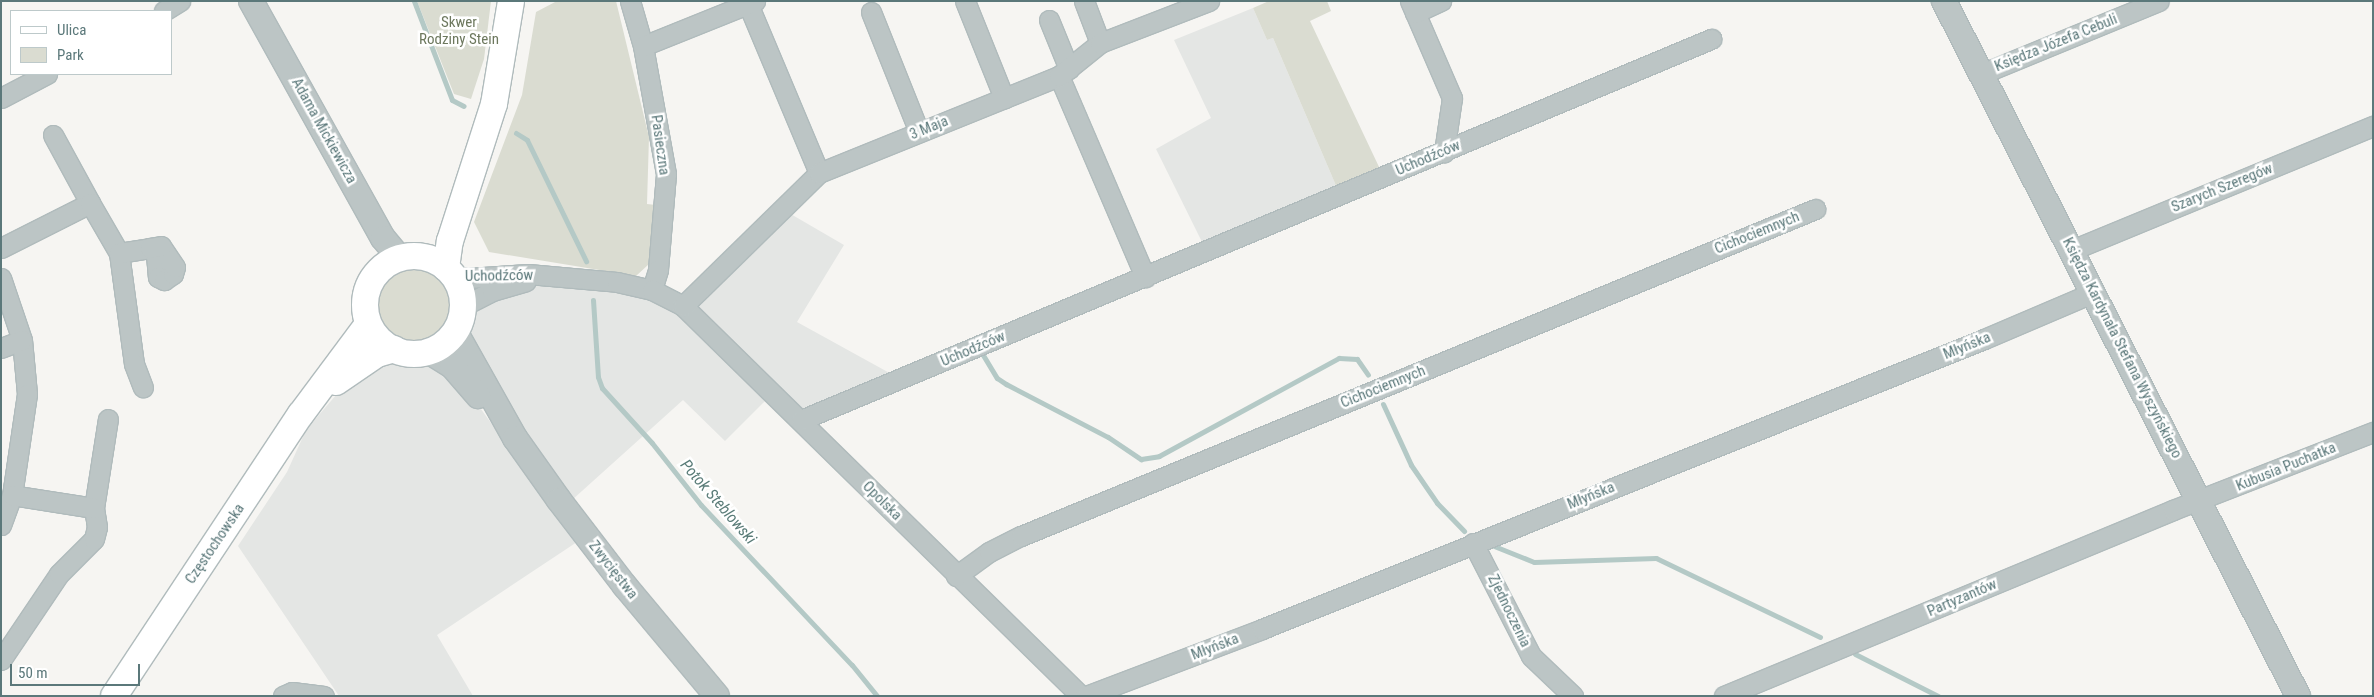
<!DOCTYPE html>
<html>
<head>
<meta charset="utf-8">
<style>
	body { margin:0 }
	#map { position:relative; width:2374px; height:697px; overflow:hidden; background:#f6f5f2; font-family:"Roboto Condensed",sans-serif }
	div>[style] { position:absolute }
	.built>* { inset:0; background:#e4e6e4 }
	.green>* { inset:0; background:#dadcd1 }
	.round { border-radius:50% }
	.stream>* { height:5px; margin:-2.5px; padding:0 2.5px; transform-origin:2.5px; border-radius:2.5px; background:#b4c9c6 }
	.roads { filter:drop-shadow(1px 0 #b0bbbc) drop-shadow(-1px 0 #b0bbbc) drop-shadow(0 1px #b0bbbc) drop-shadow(0 -1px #b0bbbc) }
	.minor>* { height:19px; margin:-9.5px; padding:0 9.5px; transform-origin:9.5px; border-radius:9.5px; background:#bcc5c5 }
	.tertiary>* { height:24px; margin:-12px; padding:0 12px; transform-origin:12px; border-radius:12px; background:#bcc5c5 }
	.secondary>* { height:26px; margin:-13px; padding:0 13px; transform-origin:13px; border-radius:13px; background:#fff }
	.secondary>.ring { margin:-13px; padding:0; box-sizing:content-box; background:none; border:26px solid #fff; border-radius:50% }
	span { translate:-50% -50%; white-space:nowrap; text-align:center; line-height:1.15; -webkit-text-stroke:5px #fff; paint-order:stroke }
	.park-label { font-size:15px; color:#6d785e }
	.street-label { font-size:15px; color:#5b787a }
	.water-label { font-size:16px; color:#5a7c78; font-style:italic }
	.frame { position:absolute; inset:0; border:2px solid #5b787a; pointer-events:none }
	.legend { position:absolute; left:10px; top:10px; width:162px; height:65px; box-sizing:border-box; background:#fff; border:1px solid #bdc9ca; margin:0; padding:6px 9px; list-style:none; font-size:15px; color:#5b787a }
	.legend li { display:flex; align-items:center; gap:10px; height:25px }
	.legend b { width:25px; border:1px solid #bdc9ca }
	.scale { position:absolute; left:10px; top:664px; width:130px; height:22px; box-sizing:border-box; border:2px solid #5b787a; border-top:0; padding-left:6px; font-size:15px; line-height:18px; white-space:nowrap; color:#5b787a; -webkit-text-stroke:4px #fff; paint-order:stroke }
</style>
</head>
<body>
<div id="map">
	<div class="built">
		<div style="clip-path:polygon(1253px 8px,1267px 40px,1273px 38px,1337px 188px,1203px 244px,1156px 149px,1211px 118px,1174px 40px)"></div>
		<div style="clip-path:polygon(789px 213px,844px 245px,797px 322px,895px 376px,803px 412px,698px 308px)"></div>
		<div style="clip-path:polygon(553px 283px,627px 290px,674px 309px,767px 399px,725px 441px,683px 400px,572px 500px,497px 397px,467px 339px,467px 319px,477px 304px,518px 287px)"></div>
		<div style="clip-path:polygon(418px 354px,457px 376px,577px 542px,437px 635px,473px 696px,339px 696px,238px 546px,287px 472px,306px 430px,349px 380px,395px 357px)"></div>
	</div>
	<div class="green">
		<div style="clip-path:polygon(417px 1px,491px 1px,484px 59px,471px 99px,454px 94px)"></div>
		<div style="clip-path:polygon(557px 1px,616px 1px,649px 137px,647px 204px,656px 205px,649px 264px,636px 276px,489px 252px,474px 222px,522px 95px,536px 12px)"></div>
		<div style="clip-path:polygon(1269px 1px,1327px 1px,1331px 11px,1310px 21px,1380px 169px,1337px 188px,1273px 38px,1267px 40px,1253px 8px)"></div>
		<div class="round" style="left:377px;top:268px;width:74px;height:74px"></div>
	</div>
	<div class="stream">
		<div style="left:414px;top:1px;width:106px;rotate:69deg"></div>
		<div style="left:452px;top:100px;width:13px;rotate:27deg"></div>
		<div style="left:516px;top:133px;width:13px;rotate:32deg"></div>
		<div style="left:527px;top:140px;width:135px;rotate:64deg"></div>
		<div style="left:593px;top:300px;width:77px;rotate:86.3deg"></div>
		<div style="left:598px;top:377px;width:12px;rotate:70deg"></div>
		<div style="left:602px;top:388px;width:74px;rotate:47.7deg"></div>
		<div style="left:652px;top:443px;width:79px;rotate:51.7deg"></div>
		<div style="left:701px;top:505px;width:220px;rotate:46.7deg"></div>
		<div style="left:852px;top:665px;width:40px;rotate:51deg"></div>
		<div style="left:983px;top:355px;width:27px;rotate:59deg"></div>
		<div style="left:997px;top:378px;width:11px;rotate:34deg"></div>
		<div style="left:1006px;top:384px;width:115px;rotate:27.5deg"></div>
		<div style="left:1108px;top:437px;width:40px;rotate:34deg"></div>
		<div style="left:1141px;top:459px;width:18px;rotate:-9deg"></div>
		<div style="left:1159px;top:456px;width:205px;rotate:-28.6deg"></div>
		<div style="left:1339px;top:358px;width:18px;rotate:3deg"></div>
		<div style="left:1357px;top:359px;width:19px;rotate:55deg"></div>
		<div style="left:1383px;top:404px;width:67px;rotate:65.3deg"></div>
		<div style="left:1411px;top:465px;width:46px;rotate:55.6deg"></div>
		<div style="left:1437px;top:503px;width:39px;rotate:46deg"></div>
		<div style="left:1494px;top:546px;width:43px;rotate:21.8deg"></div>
		<div style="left:1534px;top:562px;width:122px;rotate:-1.9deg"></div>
		<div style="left:1656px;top:558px;width:182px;rotate:25.7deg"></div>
		<div style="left:1855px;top:654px;width:93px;rotate:26.8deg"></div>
	</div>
	<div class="roads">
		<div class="minor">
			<div style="left:630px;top:1px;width:47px;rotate:73.9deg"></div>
			<div style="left:643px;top:46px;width:130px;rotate:79.8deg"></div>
			<div style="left:666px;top:174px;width:96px;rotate:94.8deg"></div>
			<div style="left:658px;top:270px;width:21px;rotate:107deg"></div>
			<div style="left:742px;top:1px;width:7px;rotate:27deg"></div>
			<div style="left:748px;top:4px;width:183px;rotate:67.2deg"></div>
			<div style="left:965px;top:1px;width:105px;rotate:68.1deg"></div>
			<div style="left:1084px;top:1px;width:45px;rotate:69.1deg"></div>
			<div style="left:1410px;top:1px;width:106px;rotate:66.6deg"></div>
			<div style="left:1452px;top:98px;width:55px;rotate:98.4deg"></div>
			<div style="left:164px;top:11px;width:19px;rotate:-32deg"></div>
			<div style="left:871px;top:12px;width:129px;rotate:68.2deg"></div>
			<div style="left:1415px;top:13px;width:29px;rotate:-25deg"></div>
			<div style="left:1049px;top:20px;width:53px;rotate:67.8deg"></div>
			<div style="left:643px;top:46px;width:121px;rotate:-21.9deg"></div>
			<div style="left:1981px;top:74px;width:192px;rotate:-22.3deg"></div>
			<div style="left:1059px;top:76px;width:219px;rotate:66.8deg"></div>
			<div style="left:1px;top:98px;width:52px;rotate:-27.6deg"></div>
			<div style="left:53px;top:135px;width:77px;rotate:61.4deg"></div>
			<div style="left:1px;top:248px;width:100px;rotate:-26.8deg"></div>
			<div style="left:90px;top:203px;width:58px;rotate:59.9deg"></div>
			<div style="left:119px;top:253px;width:112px;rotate:82.3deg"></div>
			<div style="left:134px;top:364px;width:25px;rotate:69deg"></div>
			<div style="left:2072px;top:250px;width:326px;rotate:-22.4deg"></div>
			<div style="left:119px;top:253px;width:31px;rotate:-9deg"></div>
			<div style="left:150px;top:248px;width:9px;rotate:49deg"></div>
			<div style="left:156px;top:255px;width:22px;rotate:85deg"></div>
			<div style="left:158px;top:277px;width:7px;rotate:27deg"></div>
			<div style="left:164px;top:280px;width:11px;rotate:-34deg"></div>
			<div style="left:173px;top:274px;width:7px;rotate:-74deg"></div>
			<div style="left:175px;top:267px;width:25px;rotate:-124deg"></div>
			<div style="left:161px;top:246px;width:11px;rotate:170deg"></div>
			<div style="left:453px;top:276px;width:15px;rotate:8deg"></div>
			<div style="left:468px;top:278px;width:60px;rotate:-3.8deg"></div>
			<div style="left:528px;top:274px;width:89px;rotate:5.1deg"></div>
			<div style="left:617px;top:282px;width:36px;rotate:13deg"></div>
			<div style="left:652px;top:290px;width:35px;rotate:27deg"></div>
			<div style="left:683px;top:306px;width:557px;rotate:44.42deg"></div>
			<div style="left:1px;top:278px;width:65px;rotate:71.3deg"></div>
			<div style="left:22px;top:340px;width:54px;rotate:84.7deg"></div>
			<div style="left:27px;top:394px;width:102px;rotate:98.4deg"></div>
			<div style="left:12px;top:495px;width:32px;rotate:110deg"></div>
			<div style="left:463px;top:306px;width:33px;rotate:-27deg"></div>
			<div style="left:492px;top:291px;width:35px;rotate:-16deg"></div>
			<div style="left:683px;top:306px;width:190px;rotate:-44.4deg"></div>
			<div style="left:819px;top:173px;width:259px;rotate:-22deg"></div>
			<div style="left:1059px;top:76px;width:53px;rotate:-38.8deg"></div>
			<div style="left:1100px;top:43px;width:117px;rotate:-21.1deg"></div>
			<div style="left:1px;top:348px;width:22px;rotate:-21deg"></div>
			<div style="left:801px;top:420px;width:987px;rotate:-22.72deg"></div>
			<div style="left:94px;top:508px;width:90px;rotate:-81.1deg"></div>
			<div style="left:1473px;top:543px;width:127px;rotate:62.8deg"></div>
			<div style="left:1531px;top:656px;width:58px;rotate:43.6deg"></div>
			<div style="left:956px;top:576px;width:41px;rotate:-36deg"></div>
			<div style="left:989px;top:552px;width:36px;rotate:-27deg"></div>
			<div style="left:1021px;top:536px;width:859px;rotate:-22.38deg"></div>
			<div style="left:1px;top:660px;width:104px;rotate:-56deg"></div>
			<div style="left:59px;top:574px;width:49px;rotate:-45deg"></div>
			<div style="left:94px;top:539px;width:12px;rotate:-76deg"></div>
			<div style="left:97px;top:527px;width:19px;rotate:-99deg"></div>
			<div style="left:94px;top:508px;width:83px;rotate:-171deg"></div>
			<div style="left:283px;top:696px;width:10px;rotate:-24deg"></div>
			<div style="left:292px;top:692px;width:32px;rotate:7deg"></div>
			<div style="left:1086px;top:696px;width:188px;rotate:-20.8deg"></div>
			<div style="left:1262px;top:629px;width:778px;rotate:-21.88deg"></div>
			<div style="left:1984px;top:339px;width:120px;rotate:-23.1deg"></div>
			<div style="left:1724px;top:696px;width:486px;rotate:-22.5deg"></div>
			<div style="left:2173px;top:510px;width:215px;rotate:-21.3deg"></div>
		</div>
		<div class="tertiary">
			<div style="left:251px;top:1px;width:271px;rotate:60.9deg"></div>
			<div style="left:383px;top:238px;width:26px;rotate:50deg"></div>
			<div style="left:1944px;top:1px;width:780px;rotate:63.01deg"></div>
			<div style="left:455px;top:331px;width:123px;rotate:60.7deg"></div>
			<div style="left:515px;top:438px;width:76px;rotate:54.6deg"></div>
			<div style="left:559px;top:500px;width:108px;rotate:52.5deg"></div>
			<div style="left:625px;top:586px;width:143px;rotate:50.1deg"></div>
			<div style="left:428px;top:351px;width:28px;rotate:32deg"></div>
			<div style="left:452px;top:366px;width:40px;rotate:49deg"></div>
		</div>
		<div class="secondary">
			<div class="ring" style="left:365px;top:256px;width:72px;height:72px"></div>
			<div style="left:446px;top:268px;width:27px;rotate:-82deg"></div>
			<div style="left:450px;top:241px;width:144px;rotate:-72.2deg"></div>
			<div style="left:494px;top:104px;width:104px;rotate:-80.6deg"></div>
			<div style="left:336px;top:382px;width:50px;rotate:-34.3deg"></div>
			<div style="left:377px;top:354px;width:18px;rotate:-16deg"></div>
			<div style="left:114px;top:696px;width:338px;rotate:-56.5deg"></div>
			<div style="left:301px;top:414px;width:112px;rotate:-53.3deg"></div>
		</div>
	</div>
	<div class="park-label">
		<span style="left:459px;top:31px">Skwer<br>Rodziny Stein</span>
	</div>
	<div class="street-label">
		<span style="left:2056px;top:43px;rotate:-22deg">Księdza Józefa Cebuli</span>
		<span style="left:929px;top:128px;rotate:-22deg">3 Maja</span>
		<span style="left:324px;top:131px;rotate:61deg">Adama Mickiewicza</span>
		<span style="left:660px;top:145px;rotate:82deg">Pasieczna</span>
		<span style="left:1428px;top:158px;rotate:-23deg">Uchodźców</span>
		<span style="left:2222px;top:188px;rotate:-22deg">Szarych Szeregów</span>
		<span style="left:1757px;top:233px;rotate:-22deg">Cichociemnych</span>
		<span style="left:499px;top:276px;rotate:-1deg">Uchodźców</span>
		<span style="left:1967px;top:346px;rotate:-22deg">Młyńska</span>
		<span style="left:2122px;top:348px;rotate:63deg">Księdza Kardynała Stefana Wyszyńskiego</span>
		<span style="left:973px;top:349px;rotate:-23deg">Uchodźców</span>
		<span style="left:1383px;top:387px;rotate:-22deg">Cichociemnych</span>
		<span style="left:2286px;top:467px;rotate:-22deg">Kubusia Puchatka</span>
		<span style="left:1591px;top:496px;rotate:-22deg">Młyńska</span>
		<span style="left:882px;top:501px;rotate:45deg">Opolska</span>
		<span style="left:215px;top:544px;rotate:-56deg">Częstochowska</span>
		<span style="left:613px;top:570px;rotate:52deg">Zwycięstwa</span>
		<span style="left:1962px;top:598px;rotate:-23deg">Partyzantów</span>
		<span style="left:1509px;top:611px;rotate:64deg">Zjednoczenia</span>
		<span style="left:1215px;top:647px;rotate:-21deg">Młyńska</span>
	</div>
	<div class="water-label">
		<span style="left:718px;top:502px;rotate:49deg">Potok Steblowski</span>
	</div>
	<div class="frame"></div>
	<ul class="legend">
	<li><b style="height:6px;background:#fff"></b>Ulica</li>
	<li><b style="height:14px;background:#dadcd1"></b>Park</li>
	</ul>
	<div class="scale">50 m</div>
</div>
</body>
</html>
